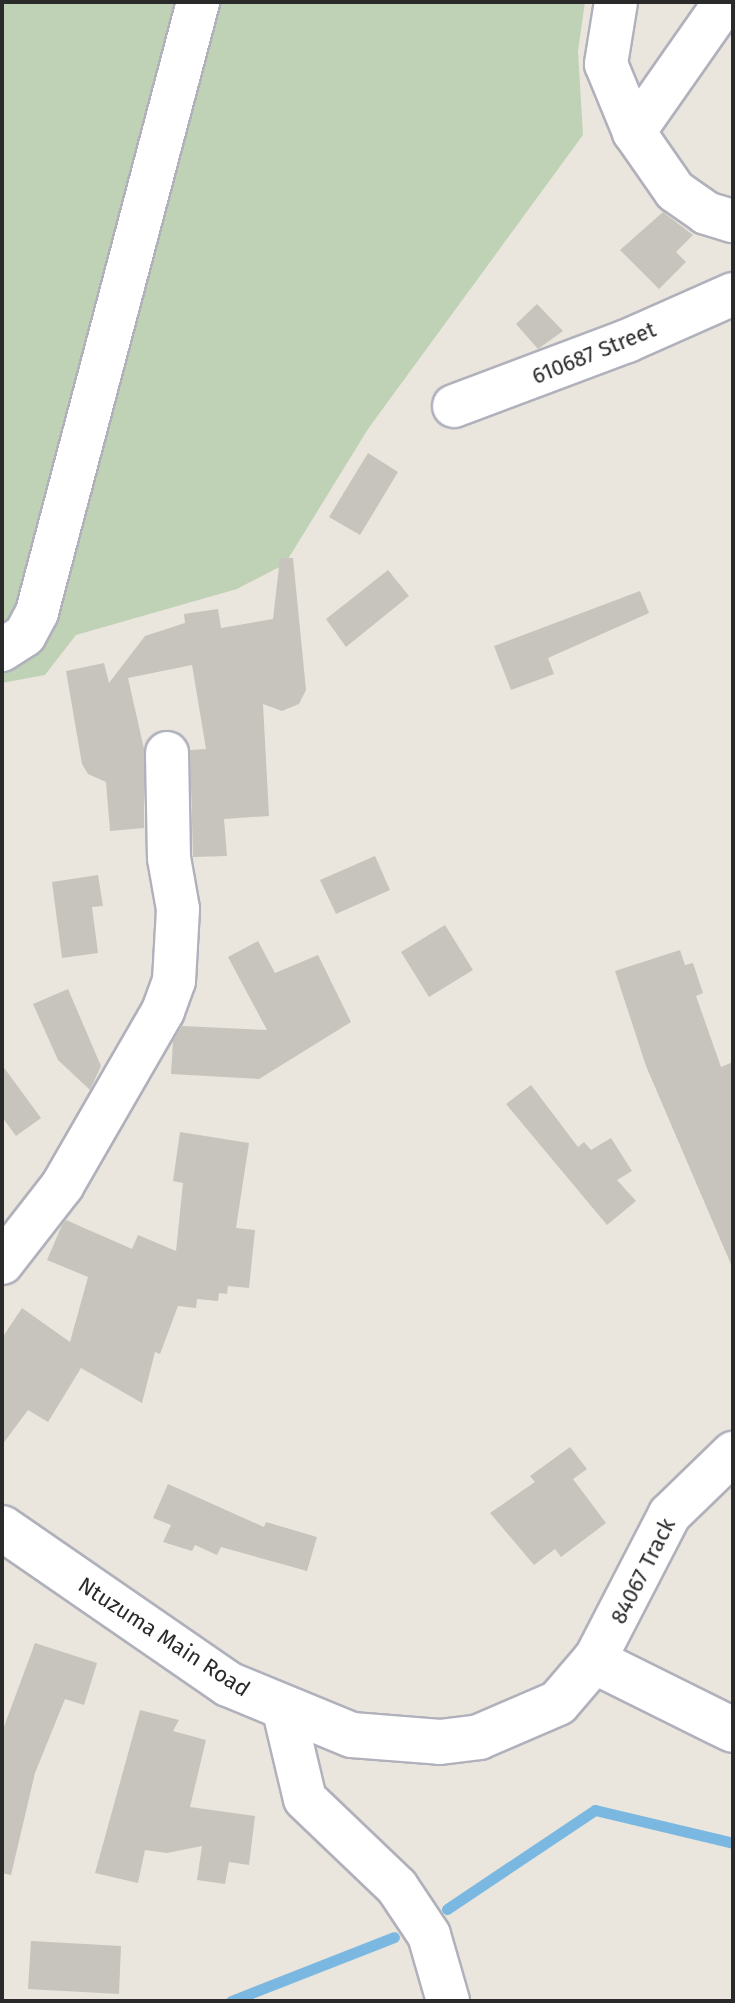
<!DOCTYPE html>
<html>
<head>
<meta charset="utf-8">
<style>
	body { margin:0 }
	#map { position:relative; width:735px; height:2003px; overflow:hidden; background:#eae6dd; font-family:"Fira Sans",sans-serif }
	div>[style] { position:absolute }
	.cemetery>* { inset:0; background:#c0d2b6 }
	.stream>* { height:11px; margin:-5.5px; padding:0 5.5px; transform-origin:5.5px; border-radius:5.5px; background:#7bb8e1 }
	.building>* { inset:0; background:#c6c4bc }
	.roads { filter:drop-shadow(2px 0 #b1b1bc) drop-shadow(-2px 0 #b1b1bc) drop-shadow(0 2px #b1b1bc) drop-shadow(0 -2px #b1b1bc) }
	.street>* { height:42px; margin:-21px; padding:0 21px; transform-origin:21px; border-radius:21px; background:#fff }
	.secondary>* { height:44px; margin:-22px; padding:0 22px; transform-origin:22px; border-radius:22px; background:#fff }
	span { translate:-50% -50%; white-space:nowrap; text-align:center; line-height:1.15; -webkit-text-stroke:6px #fff; paint-order:stroke }
	.street-label { font-size:22px; color:#2a2a2a }
	.frame { position:absolute; inset:0; border:4px solid #2a2a2a; pointer-events:none }
</style>
</head>
<body>
<div id="map">
	<div class="cemetery">
		<div style="clip-path:polygon(2px 2px,585px 2px,578px 51px,583px 135px,368px 429px,285px 564px,237px 589px,76px 635px,45px 675px,2px 683px)"></div>
	</div>
	<div class="stream">
		<div style="left:447px;top:1909px;width:178px;rotate:-33.8deg"></div>
		<div style="left:595px;top:1810px;width:142px;rotate:13.4deg"></div>
		<div style="left:231px;top:2001px;width:175px;rotate:-21.4deg"></div>
	</div>
	<div class="building">
		<div style="clip-path:polygon(663px 212px,693px 235px,676px 252px,686px 262px,659px 289px,620px 250px)"></div>
		<div style="clip-path:polygon(537px 304px,563px 331px,538px 349px,516px 324px)"></div>
		<div style="clip-path:polygon(368px 453px,398px 472px,360px 535px,329px 517px)"></div>
		<div style="clip-path:polygon(280px 558px,293px 558px,306px 690px,299px 704px,282px 711px,263px 704px,269px 816px,224px 819px,227px 856px,193px 857px,190px 750px,206px 749px,192px 665px,128px 678px,144px 749px,144px 828px,110px 831px,106px 782px,88px 774px,82px 764px,66px 671px,104px 663px,109px 683px,145px 636px,185px 623px,184px 614px,218px 609px,221px 628px,273px 619px)"></div>
		<div style="clip-path:polygon(388px 570px,409px 596px,346px 647px,326px 619px)"></div>
		<div style="clip-path:polygon(640px 591px,649px 613px,548px 658px,554px 674px,511px 690px,494px 646px)"></div>
		<div style="clip-path:polygon(375px 856px,390px 890px,336px 914px,320px 880px)"></div>
		<div style="clip-path:polygon(98px 875px,103px 906px,92px 907px,98px 953px,62px 958px,52px 882px)"></div>
		<div style="clip-path:polygon(445px 925px,473px 970px,429px 997px,401px 952px)"></div>
		<div style="clip-path:polygon(258px 941px,275px 973px,318px 955px,351px 1022px,259px 1079px,171px 1074px,173px 1041px,182px 1026px,267px 1030px,228px 957px)"></div>
		<div style="clip-path:polygon(680px 950px,685px 965px,693px 963px,703px 993px,696px 996px,721px 1067px,733px 1062px,733px 1269px,646px 1066px,615px 971px)"></div>
		<div style="clip-path:polygon(68px 989px,101px 1066px,90px 1090px,58px 1060px,33px 1004px)"></div>
		<div style="clip-path:polygon(2px 1065px,41px 1118px,16px 1136px,2px 1117px)"></div>
		<div style="clip-path:polygon(531px 1085px,578px 1147px,584px 1142px,591px 1150px,611px 1138px,632px 1171px,617px 1180px,636px 1201px,607px 1225px,506px 1104px)"></div>
		<div style="clip-path:polygon(180px 1132px,249px 1143px,236px 1228px,255px 1230px,249px 1288px,228px 1286px,227px 1294px,219px 1293px,218px 1301px,197px 1299px,196px 1308px,178px 1306px,160px 1354px,155px 1352px,142px 1403px,81px 1368px,48px 1422px,28px 1410px,2px 1445px,2px 1338px,22px 1308px,70px 1342px,88px 1277px,47px 1260px,62px 1225px,66px 1220px,132px 1249px,138px 1235px,176px 1251px,183px 1183px,173px 1181px)"></div>
		<div style="clip-path:polygon(570px 1447px,587px 1469px,573px 1479px,606px 1523px,561px 1557px,555px 1549px,534px 1565px,490px 1513px,535px 1482px,530px 1476px)"></div>
		<div style="clip-path:polygon(168px 1484px,264px 1527px,266px 1522px,317px 1537px,307px 1571px,221px 1547px,217px 1555px,195px 1545px,192px 1551px,163px 1542px,171px 1525px,153px 1518px)"></div>
		<div style="clip-path:polygon(35px 1643px,97px 1663px,84px 1705px,65px 1699px,35px 1773px,11px 1875px,2px 1873px,2px 1732px)"></div>
		<div style="clip-path:polygon(140px 1710px,179px 1720px,173px 1731px,206px 1740px,190px 1807px,255px 1816px,249px 1865px,229px 1862px,225px 1884px,197px 1880px,202px 1846px,167px 1853px,145px 1850px,138px 1883px,95px 1873px)"></div>
		<div style="clip-path:polygon(31px 1941px,121px 1946px,119px 1994px,28px 1989px)"></div>
	</div>
	<div class="roads">
		<div class="street">
			<div style="left:616px;top:2px;width:63px;rotate:99.2deg"></div>
			<div style="left:606px;top:64px;width:74px;rotate:67.6deg"></div>
			<div style="left:725px;top:2px;width:159px;rotate:125deg"></div>
			<div style="left:634px;top:132px;width:72px;rotate:55.2deg"></div>
			<div style="left:675px;top:191px;width:38px;rotate:35deg"></div>
			<div style="left:706px;top:213px;width:28px;rotate:17deg"></div>
			<div style="left:454px;top:406px;width:185px;rotate:-20.6deg"></div>
			<div style="left:627px;top:341px;width:116px;rotate:-23.9deg"></div>
			<div style="left:2px;top:650px;width:27px;rotate:-33deg"></div>
			<div style="left:25px;top:635px;width:26px;rotate:-62deg"></div>
			<div style="left:37px;top:612px;width:631px;rotate:-75.21deg"></div>
			<div style="left:2px;top:1263px;width:98px;rotate:-52.1deg"></div>
			<div style="left:62px;top:1186px;width:202px;rotate:-60deg"></div>
			<div style="left:163px;top:1011px;width:32px;rotate:-70deg"></div>
			<div style="left:174px;top:981px;width:72px;rotate:-86.8deg"></div>
			<div style="left:178px;top:909px;width:52px;rotate:-100deg"></div>
			<div style="left:169px;top:858px;width:105px;rotate:-91.1deg"></div>
			<div style="left:594px;top:1661px;width:165px;rotate:-62.7deg"></div>
			<div style="left:670px;top:1514px;width:88px;rotate:-44.1deg"></div>
			<div style="left:284px;top:1711px;width:90px;rotate:76.6deg"></div>
			<div style="left:305px;top:1799px;width:127px;rotate:43.7deg"></div>
			<div style="left:397px;top:1887px;width:58px;rotate:56.3deg"></div>
			<div style="left:429px;top:1935px;width:69px;rotate:73.9deg"></div>
		</div>
		<div class="secondary">
			<div style="left:2px;top:1528px;width:275px;rotate:34.6deg"></div>
			<div style="left:228px;top:1684px;width:134px;rotate:22.4deg"></div>
			<div style="left:352px;top:1735px;width:88px;rotate:4.5deg"></div>
			<div style="left:440px;top:1742px;width:39px;rotate:-7deg"></div>
			<div style="left:479px;top:1737px;width:86px;rotate:-23.3deg"></div>
			<div style="left:558px;top:1703px;width:55px;rotate:-49.4deg"></div>
			<div style="left:594px;top:1661px;width:155px;rotate:26.4deg"></div>
		</div>
	</div>
	<div class="street-label">
		<span style="left:594px;top:353px;rotate:-22deg">610687 Street</span>
		<span style="left:643px;top:1571px;rotate:-63deg">84067 Track</span>
		<span style="left:164px;top:1637px;rotate:33deg">Ntuzuma Main Road</span>
	</div>
	<div class="frame"></div>
</div>
</body>
</html>
